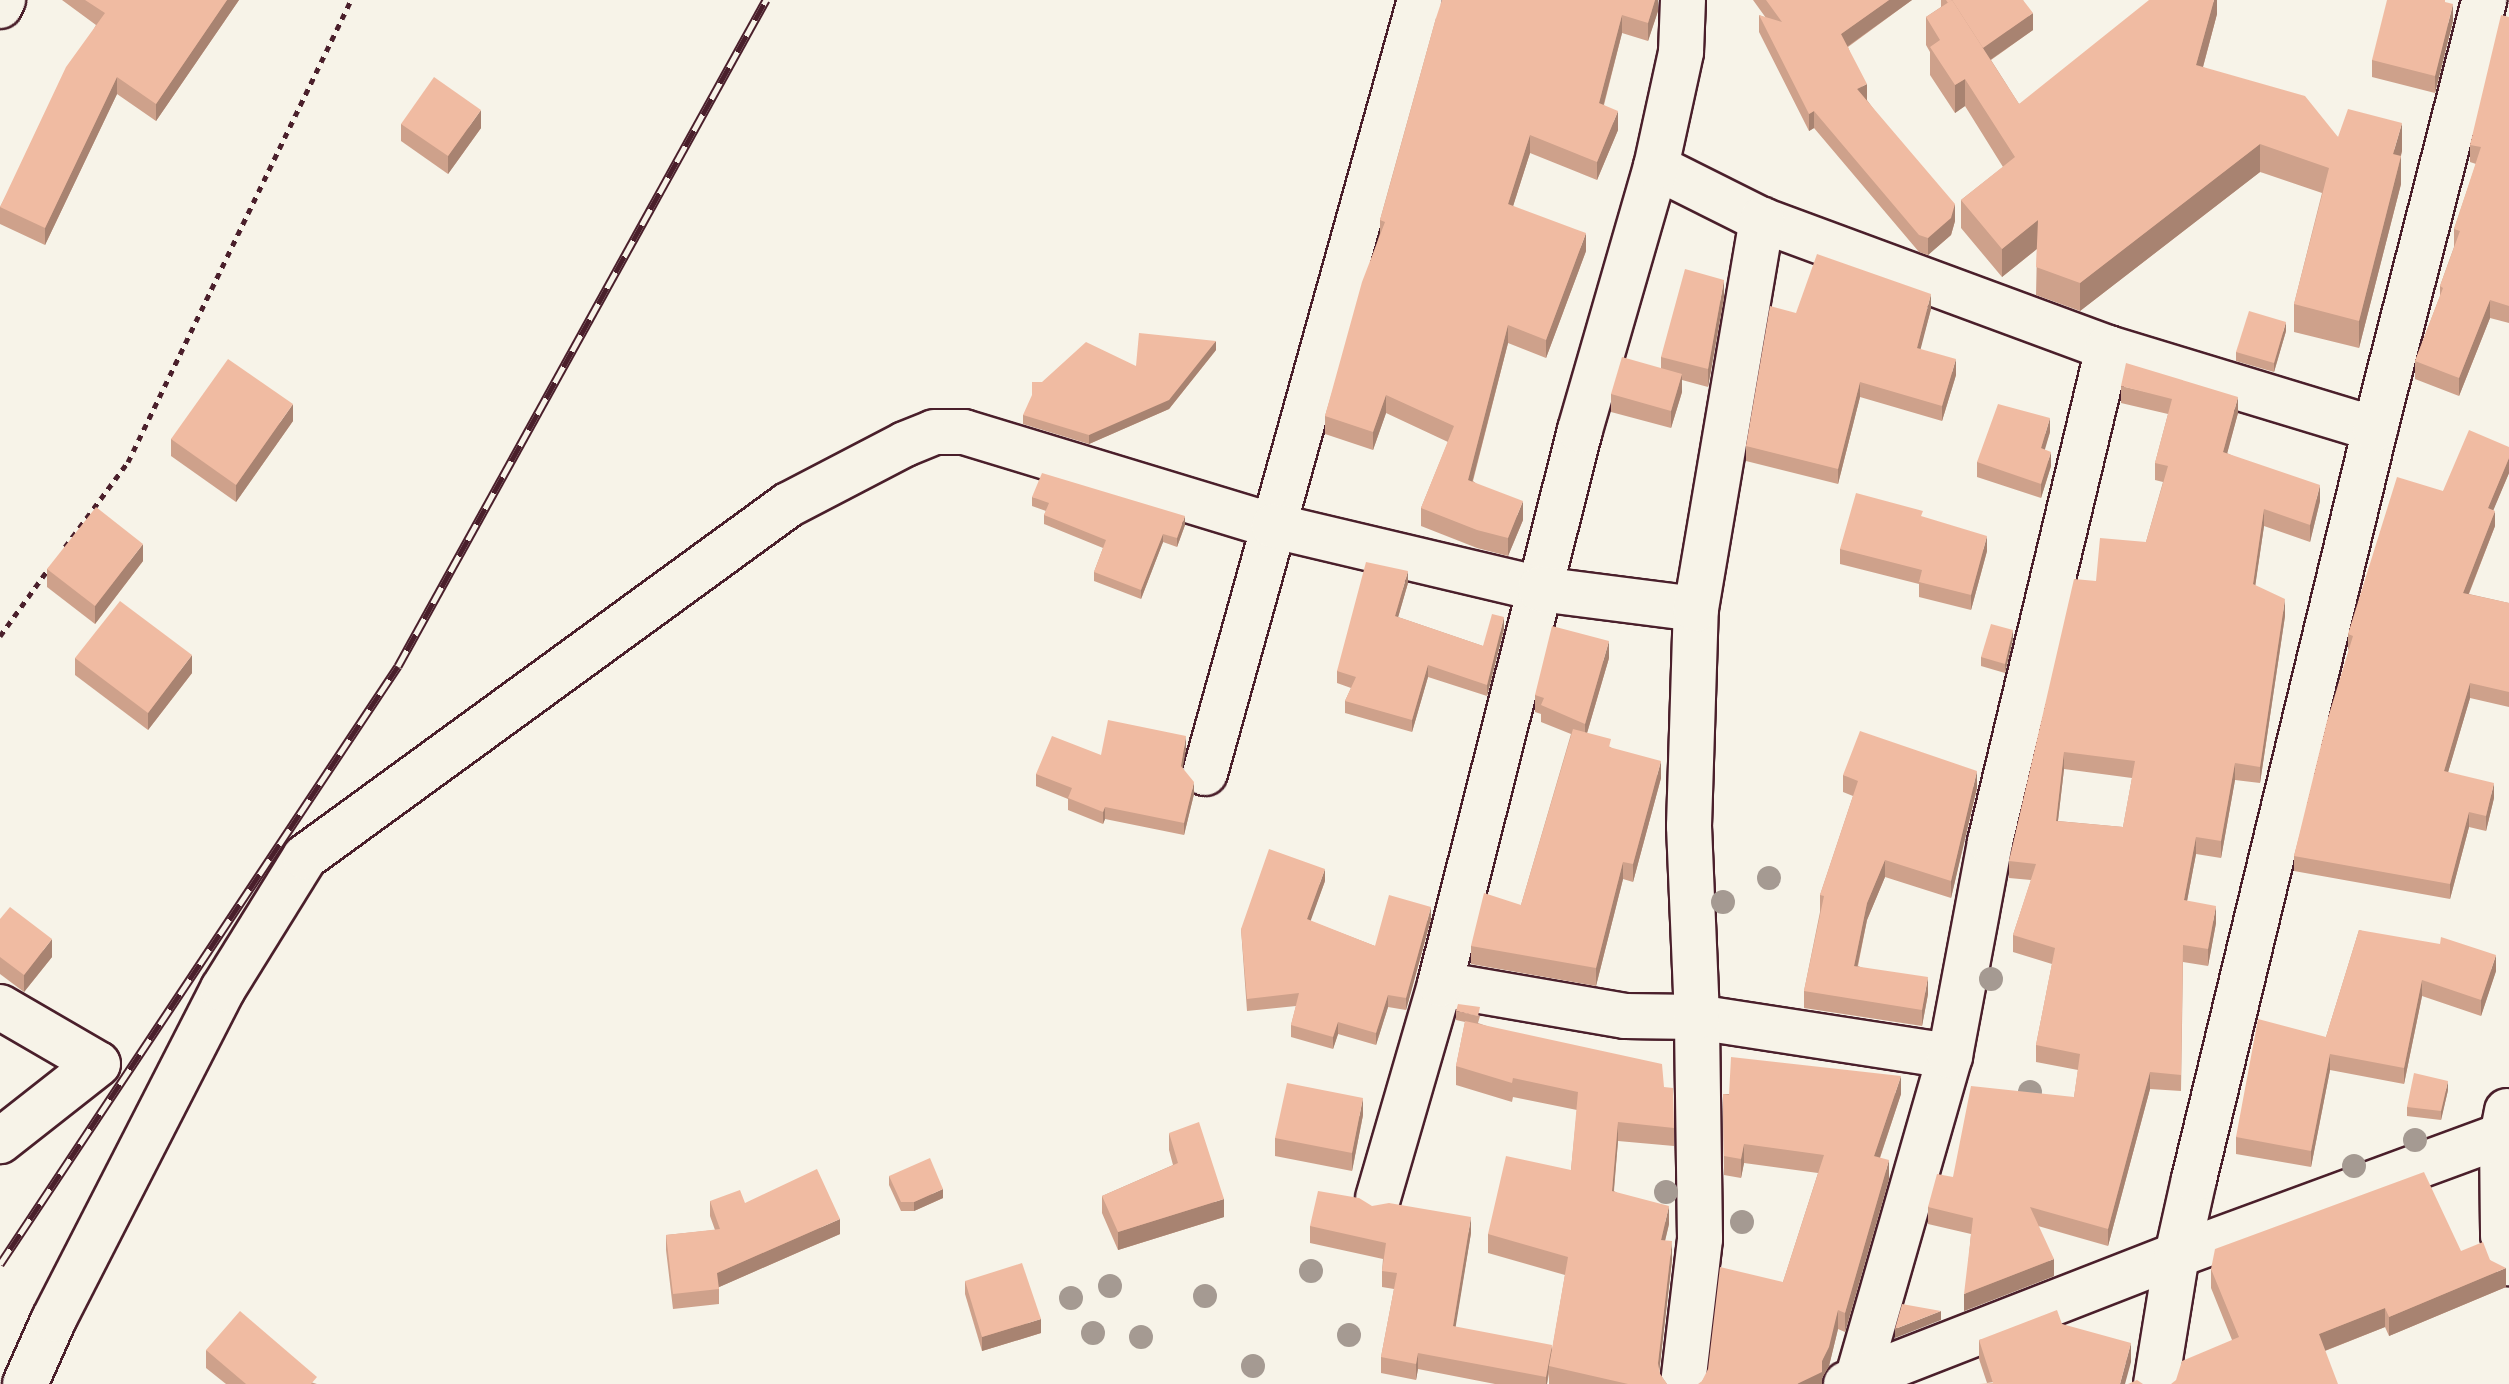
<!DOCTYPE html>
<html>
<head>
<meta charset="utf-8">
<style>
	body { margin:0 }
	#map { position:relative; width:2509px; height:1384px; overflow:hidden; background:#f7f3e8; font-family:"Playpen Sans",sans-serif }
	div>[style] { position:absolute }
	.path>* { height:5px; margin-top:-2.5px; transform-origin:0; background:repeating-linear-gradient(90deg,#4a1f2b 0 6px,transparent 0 12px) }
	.roads { filter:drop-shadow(2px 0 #4a1f2b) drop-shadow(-2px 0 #4a1f2b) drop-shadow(0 2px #4a1f2b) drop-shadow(0 -2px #4a1f2b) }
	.minor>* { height:44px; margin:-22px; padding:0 22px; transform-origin:22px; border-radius:22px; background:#f7f3e8 }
	.rail>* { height:9px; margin-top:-4.5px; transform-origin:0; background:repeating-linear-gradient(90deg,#f7f3e8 0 18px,#4a1f2b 0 36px); box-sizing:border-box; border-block:2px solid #4a1f2b }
	.trees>* { width:24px; height:24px; margin:-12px; border-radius:50%; background:#a59a92 }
	.wall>* { inset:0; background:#cea18b }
	.shaded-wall>* { inset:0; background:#a88371 }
	.building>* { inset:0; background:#f0bba2 }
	span { translate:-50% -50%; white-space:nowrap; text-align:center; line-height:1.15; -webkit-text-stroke:6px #f7f3e8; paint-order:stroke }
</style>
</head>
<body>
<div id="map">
	<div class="path">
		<div style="left:65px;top:547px;width:106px;rotate:-53.5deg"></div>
		<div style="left:128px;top:462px;width:513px;rotate:-64.23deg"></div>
		<div style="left:0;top:636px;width:84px;rotate:-54.2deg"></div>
	</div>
	<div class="roads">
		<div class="minor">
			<div style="left:0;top:6px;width:7px;rotate:-63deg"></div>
			<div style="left:1656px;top:167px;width:119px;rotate:26.6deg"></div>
			<div style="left:1762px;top:220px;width:369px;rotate:20.3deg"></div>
			<div style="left:2108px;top:348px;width:279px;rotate:16.9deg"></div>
			<div style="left:1205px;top:773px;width:802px;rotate:-74.46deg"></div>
			<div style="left:1440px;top:984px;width:188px;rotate:9.8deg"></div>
			<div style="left:1625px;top:1016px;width:72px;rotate:0.8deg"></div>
			<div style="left:1697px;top:1017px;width:256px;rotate:8.8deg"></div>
			<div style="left:0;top:1007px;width:113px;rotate:30.2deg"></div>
			<div style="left:98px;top:1064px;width:125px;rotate:141.8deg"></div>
			<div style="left:2507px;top:1111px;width:25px;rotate:101deg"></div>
			<div style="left:2502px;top:1136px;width:99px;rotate:89.4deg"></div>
			<div style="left:2503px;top:1235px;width:29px;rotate:78deg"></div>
			<div style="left:1378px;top:1198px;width:223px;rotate:-73.8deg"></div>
			<div style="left:1440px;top:984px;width:571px;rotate:-75.82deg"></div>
			<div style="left:1580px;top:430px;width:274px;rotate:-73.9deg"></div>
			<div style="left:1656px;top:167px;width:118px;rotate:-77.7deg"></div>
			<div style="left:1681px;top:52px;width:52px;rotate:-87.8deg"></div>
			<div style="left:1857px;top:1380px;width:337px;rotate:-74deg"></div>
			<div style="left:1950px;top:1056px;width:218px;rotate:-79.4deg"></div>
			<div style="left:1990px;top:842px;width:508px;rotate:-76.57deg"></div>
			<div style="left:25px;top:1384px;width:71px;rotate:-66deg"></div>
			<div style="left:54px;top:1319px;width:371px;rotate:-62.9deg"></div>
			<div style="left:223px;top:989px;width:155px;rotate:-58.2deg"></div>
			<div style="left:305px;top:857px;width:598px;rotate:-36.08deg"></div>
			<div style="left:788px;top:505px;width:132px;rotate:-27.5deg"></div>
			<div style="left:905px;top:444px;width:31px;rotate:-22deg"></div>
			<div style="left:934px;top:432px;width:30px"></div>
			<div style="left:964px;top:432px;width:324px;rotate:16.9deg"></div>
			<div style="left:1274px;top:526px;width:273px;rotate:13.3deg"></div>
			<div style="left:1540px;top:589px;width:157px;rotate:7.3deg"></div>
			<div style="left:1683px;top:1384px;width:146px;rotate:-83.3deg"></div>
			<div style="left:1700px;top:1239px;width:222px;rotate:-90.8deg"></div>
			<div style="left:1697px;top:1017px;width:191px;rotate:-92.4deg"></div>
			<div style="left:1689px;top:826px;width:217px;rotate:-88.2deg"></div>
			<div style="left:1696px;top:609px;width:395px;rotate:-80.4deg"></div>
			<div style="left:1846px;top:1384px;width:355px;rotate:-21.3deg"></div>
			<div style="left:2177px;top:1255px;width:354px;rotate:-20.2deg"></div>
			<div style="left:2156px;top:1384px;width:131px;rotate:-80.8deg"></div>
			<div style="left:2177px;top:1255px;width:78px;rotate:-77.4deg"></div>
			<div style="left:2194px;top:1179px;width:772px;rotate:-76.43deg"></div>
			<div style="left:2375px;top:429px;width:443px;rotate:-75.7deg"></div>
		</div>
	</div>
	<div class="rail">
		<div style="left:0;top:1264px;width:718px;rotate:-56.35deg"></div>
		<div style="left:398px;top:666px;width:761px;rotate:-61.08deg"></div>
	</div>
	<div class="trees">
		<div style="left:1769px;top:878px"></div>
		<div style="left:1723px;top:902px"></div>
		<div style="left:1991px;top:979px"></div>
		<div style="left:2030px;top:1092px"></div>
		<div style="left:2415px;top:1140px"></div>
		<div style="left:2354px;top:1166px"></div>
		<div style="left:1666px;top:1192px"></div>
		<div style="left:1742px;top:1222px"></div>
		<div style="left:1311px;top:1271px"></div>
		<div style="left:1110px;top:1286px"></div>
		<div style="left:1205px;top:1296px"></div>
		<div style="left:1071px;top:1298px"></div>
		<div style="left:1093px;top:1333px"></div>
		<div style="left:1349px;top:1335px"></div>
		<div style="left:1141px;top:1337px"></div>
		<div style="left:1253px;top:1366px"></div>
	</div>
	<div class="wall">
		<div style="clip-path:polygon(62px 0,239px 0,156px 121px,117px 94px,45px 245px,0 224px,0 207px,96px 25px)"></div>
		<div style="clip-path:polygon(1658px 0,1658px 11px,1648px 41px,1622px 33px,1604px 105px,1618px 130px,1597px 180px,1530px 153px,1513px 206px,1586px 251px,1546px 358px,1508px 343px,1473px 481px,1523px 520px,1508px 556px,1477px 548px,1421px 526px,1421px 508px,1448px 442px,1386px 413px,1373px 450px,1325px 434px,1325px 416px,1380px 233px,1380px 220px,1436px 18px)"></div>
		<div style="clip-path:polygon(1753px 0,1912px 0,1848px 47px,1867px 100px,1955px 221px,1951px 235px,1928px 255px,1919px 252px,1814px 128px,1809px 131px,1759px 32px,1759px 15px,1766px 18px)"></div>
		<div style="clip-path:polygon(1941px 0,2023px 0,2033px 30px,1991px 60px,2019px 104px,2217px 0,2217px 14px,2203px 67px,2338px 137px,2402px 151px,2401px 156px,2401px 184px,2359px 348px,2294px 332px,2294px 304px,2322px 193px,2260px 172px,2080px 311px,2036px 295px,2037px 249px,2002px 277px,1961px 228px,1961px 200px,2003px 167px,1965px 106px,1955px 113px,1930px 75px,1930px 52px,1926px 45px,1926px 17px,1941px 7px)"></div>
		<div style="clip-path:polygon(2509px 17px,2509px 323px,2490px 318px,2459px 396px,2415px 379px,2415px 361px,2440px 296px,2440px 286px,2454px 247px,2454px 229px,2476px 164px,2470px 162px,2470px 145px)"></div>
		<div style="clip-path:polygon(2453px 21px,2435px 93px,2372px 77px,2372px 60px)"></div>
		<div style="clip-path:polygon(401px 124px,481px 128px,448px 174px,401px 141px)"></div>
		<div style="clip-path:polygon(1724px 297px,1708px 387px,1682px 380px,1682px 392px,1671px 428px,1611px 412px,1611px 394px,1661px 368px,1661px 357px)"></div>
		<div style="clip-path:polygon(1931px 309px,1920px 349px,1956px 375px,1942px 421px,1860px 397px,1838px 484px,1746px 461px,1746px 446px,1796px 313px)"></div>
		<div style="clip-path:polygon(2286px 331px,2274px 372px,2236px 361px,2236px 352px)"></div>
		<div style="clip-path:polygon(1216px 350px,1169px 409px,1089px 444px,1023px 424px,1023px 415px,1136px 366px)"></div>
		<div style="clip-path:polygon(evenodd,2121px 386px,2238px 413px,2227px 453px,2320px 501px,2310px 542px,2264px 526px,2255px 586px,2285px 616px,2260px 783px,2235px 780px,2221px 858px,2196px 854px,2187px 901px,2216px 923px,2208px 966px,2183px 962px,2181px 1091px,2150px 1089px,2108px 1246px,2038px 1226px,2054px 1276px,1964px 1311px,1971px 1234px,1928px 1224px,1928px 1207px,1953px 1177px,2074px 1097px,2078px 1070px,2036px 1062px,2036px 1045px,2052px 964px,2013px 952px,2013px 935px,2031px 880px,2009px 878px,2009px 861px,2096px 581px,2146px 542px,2163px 482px,2155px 480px,2155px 463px,2168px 414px,2121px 403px,2121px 386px,2064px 769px,2132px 778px,2123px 827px,2058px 821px,2064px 769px)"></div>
		<div style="clip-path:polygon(293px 421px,236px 502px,171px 456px,171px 439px)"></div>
		<div style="clip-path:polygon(2050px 432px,2044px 450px,2051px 466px,2041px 498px,1977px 477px,1977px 462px)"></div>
		<div style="clip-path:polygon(2509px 447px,2509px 473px,2493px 510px,2495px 526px,2469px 594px,2509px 603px,2509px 707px,2470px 698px,2448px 772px,2494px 798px,2486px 831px,2469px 827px,2450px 899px,2294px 871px,2294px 856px,2349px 650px,2348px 649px,2348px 634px,2443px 491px)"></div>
		<div style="clip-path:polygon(1032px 497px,1185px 525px,1177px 547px,1163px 542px,1141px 599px,1094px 581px,1094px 572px,1103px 548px,1044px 524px,1044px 515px,1046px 511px,1032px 506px)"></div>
		<div style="clip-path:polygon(1923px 517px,1987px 551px,1971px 610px,1919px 597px,1919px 584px,1840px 564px,1840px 549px)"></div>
		<div style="clip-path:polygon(143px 561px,95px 624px,47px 587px,47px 569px)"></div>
		<div style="clip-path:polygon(1408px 583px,1398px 617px,1483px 646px,1504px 629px,1487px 696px,1428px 677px,1412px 732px,1345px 713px,1345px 701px,1351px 688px,1337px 683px,1337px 671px)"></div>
		<div style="clip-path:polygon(2013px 639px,2005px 673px,1981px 666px,1981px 657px)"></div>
		<div style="clip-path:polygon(75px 658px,192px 673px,148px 730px,75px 675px)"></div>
		<div style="clip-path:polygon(1609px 658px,1587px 733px,1661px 778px,1633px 882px,1623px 879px,1596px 986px,1471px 964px,1471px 946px,1521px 905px,1571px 734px,1541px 722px,1541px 714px,1535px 712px,1535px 695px)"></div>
		<div style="clip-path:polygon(1186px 749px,1182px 768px,1194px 794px,1184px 835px,1105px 819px,1103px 824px,1068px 810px,1068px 799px,1036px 786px,1036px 774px,1101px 755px)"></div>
		<div style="clip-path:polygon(1843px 775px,1977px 788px,1951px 898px,1885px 877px,1867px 920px,1858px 966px,1928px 994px,1922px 1026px,1804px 1008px,1804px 991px,1820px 912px,1820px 895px,1853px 796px,1843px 792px)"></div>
		<div style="clip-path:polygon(1325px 881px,1310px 921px,1375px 946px,1431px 919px,1406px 1010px,1388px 1007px,1376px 1045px,1338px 1034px,1333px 1049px,1291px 1037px,1291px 1025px,1296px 1006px,1247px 1011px,1241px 929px)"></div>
		<div style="clip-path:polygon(0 919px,52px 957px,24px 992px,0 974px)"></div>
		<div style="clip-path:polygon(2359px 930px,2496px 971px,2481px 1016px,2422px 996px,2404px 1084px,2330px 1070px,2311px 1167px,2236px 1154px,2236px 1137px,2326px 1037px)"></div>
		<div style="clip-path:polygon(1456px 1011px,1480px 1016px,1478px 1023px,1664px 1087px,1674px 1128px,1674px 1146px,1618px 1141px,1614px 1191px,1669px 1224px,1665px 1240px,1672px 1260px,1659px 1371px,1660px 1374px,1667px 1384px,1549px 1384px,1549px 1374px,1547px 1384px,1495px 1384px,1418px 1369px,1416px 1380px,1381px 1373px,1381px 1357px,1394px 1289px,1382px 1287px,1382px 1271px,1383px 1259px,1310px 1243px,1310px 1226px,1372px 1206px,1471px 1233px,1455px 1327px,1552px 1351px,1565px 1275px,1488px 1253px,1488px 1234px,1571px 1170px,1577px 1110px,1513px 1097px,1512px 1102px,1456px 1085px,1456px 1066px,1465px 1022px,1456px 1020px)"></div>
		<div style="clip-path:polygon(2448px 1090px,2441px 1120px,2407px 1116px,2407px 1107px)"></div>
		<div style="clip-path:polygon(1723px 1094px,1901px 1094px,1880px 1158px,1889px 1179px,1845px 1332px,1838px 1329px,1829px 1366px,1822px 1378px,1822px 1384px,1702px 1381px,1783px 1282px,1818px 1173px,1744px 1163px,1741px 1178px,1724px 1175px)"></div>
		<div style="clip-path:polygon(1363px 1115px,1352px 1171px,1275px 1156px,1275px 1138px)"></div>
		<div style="clip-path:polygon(1169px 1133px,1224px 1217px,1118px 1250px,1102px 1213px,1102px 1196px,1173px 1165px,1169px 1150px)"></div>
		<div style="clip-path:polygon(889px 1176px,943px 1198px,914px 1211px,901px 1211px,889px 1185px)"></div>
		<div style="clip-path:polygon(710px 1201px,745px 1203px,840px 1234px,719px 1287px,719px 1304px,673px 1309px,666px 1250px,666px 1235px,715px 1230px,710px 1216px)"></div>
		<div style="clip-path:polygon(2461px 1251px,2490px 1260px,2506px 1287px,2389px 1336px,2385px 1327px,2325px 1351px,2232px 1340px,2211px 1288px,2211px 1269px)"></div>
		<div style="clip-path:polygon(965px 1281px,1041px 1333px,982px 1351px,965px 1294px)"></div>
		<div style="clip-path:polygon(2062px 1324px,2131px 1362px,1987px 1383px,1979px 1359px,1979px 1340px)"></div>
		<div style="clip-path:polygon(206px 1350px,317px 1384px,226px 1384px,206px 1368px)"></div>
	</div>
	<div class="shaded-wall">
		<div style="clip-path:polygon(227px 0,239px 0,156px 121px,156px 104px)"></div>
		<div style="clip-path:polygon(1655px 0,1658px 0,1658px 11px,1648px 41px,1648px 23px)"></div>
		<div style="clip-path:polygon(1889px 0,1912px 0,1841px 51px,1841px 34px)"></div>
		<div style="clip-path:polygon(2214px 0,2217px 0,2217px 14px,2196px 93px,2196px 65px)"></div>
		<div style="clip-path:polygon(2453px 4px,2453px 21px,2435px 93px,2435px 76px)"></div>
		<div style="clip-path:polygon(2033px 13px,2033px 30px,1980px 67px,1980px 49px)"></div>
		<div style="clip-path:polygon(1622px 15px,1622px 33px,1599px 122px,1599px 103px)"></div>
		<div style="clip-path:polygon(117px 77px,117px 94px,45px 245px,45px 228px)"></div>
		<div style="clip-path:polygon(1965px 79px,1965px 106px,1955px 113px,1955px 85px)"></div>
		<div style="clip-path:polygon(1867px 84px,1867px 101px,1857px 89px)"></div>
		<div style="clip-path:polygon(481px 110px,481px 128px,448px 174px,448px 156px)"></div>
		<div style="clip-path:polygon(1618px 111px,1618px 130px,1597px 180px,1597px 162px)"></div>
		<div style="clip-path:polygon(1814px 111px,1814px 128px,1809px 131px,1809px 114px)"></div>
		<div style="clip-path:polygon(2402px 123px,2402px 151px,2393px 182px,2393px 154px)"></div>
		<div style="clip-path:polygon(1530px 135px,1530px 153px,1508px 222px,1508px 204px)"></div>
		<div style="clip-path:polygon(2260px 144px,2260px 172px,2080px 311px,2080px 283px)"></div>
		<div style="clip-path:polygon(2401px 156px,2401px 184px,2359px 348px,2359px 321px)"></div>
		<div style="clip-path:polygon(1955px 204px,1955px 221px,1951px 235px,1928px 255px,1928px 238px)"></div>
		<div style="clip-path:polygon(2038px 220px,2038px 248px,2002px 277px,2002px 249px)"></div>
		<div style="clip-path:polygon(1586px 233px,1586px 251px,1546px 358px,1546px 340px)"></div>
		<div style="clip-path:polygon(1724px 280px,1724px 297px,1708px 387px,1708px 369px)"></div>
		<div style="clip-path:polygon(1931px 294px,1931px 309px,1917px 363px,1917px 348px)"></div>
		<div style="clip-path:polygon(2490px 300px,2490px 318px,2459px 396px,2459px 378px)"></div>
		<div style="clip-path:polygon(2286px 322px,2286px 331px,2274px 372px,2274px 363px)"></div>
		<div style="clip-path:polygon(1508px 325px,1508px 343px,1468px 498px,1468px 480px)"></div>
		<div style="clip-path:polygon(1216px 341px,1216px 350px,1169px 409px,1089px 444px,1089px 435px)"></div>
		<div style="clip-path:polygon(1956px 359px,1956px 375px,1942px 421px,1942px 406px)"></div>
		<div style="clip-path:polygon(1682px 374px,1682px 392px,1671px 428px,1671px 411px)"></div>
		<div style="clip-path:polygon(1860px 382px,1860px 397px,1838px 484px,1838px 469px)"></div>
		<div style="clip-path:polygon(1386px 395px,1386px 413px,1373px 450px,1373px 432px)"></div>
		<div style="clip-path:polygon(2238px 397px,2238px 413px,2223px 469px,2223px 452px)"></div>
		<div style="clip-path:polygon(293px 404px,293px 421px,236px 502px,236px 485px)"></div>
		<div style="clip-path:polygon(2050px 418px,2050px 432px,2041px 463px,2041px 448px)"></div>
		<div style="clip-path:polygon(2051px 452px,2051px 466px,2041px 498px,2041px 484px)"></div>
		<div style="clip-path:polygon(2509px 458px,2509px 473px,2488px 523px,2488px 508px)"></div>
		<div style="clip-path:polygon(2320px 485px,2320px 501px,2310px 542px,2310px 525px)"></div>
		<div style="clip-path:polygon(1523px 501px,1523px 520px,1508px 556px,1508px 538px)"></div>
		<div style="clip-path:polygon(2264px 509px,2264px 526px,2253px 601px,2253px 584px)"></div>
		<div style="clip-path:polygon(2495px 511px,2495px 526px,2463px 608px,2463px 593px)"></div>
		<div style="clip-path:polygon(1185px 516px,1185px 525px,1177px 547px,1177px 538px)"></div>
		<div style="clip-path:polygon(1163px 534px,1163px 542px,1141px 599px,1141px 590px)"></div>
		<div style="clip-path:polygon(1987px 536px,1987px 551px,1971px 610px,1971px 595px)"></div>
		<div style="clip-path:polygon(143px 544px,143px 561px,95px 624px,95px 606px)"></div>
		<div style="clip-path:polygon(1408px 571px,1408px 583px,1395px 628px,1395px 616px)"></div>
		<div style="clip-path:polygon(2285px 599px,2285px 616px,2260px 783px,2260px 767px)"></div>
		<div style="clip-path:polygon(1504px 617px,1504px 629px,1487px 696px,1487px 685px)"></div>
		<div style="clip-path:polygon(2013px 630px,2013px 639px,2005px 673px,2005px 664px)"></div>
		<div style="clip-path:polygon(1609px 641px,1609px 658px,1585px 740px,1585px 724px)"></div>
		<div style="clip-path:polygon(192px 655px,192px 673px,148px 730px,148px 713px)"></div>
		<div style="clip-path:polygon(1428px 665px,1428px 677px,1412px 732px,1412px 720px)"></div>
		<div style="clip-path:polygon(2470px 683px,2470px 698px,2444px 786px,2444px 771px)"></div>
		<div style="clip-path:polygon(1186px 736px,1186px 749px,1181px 778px,1181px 766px)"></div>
		<div style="clip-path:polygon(2064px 752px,2064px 769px,2056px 837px,2056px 821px)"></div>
		<div style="clip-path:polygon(1661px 761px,1661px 778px,1633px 882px,1633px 864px)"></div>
		<div style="clip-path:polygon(2235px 763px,2235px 780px,2221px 858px,2221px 841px)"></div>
		<div style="clip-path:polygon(1977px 771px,1977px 788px,1951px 898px,1951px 881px)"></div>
		<div style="clip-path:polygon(1194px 782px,1194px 794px,1184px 835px,1184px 823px)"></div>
		<div style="clip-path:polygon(2494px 783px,2494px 798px,2486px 831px,2486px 816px)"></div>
		<div style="clip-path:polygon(1105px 807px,1105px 819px,1103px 824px,1103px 812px)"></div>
		<div style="clip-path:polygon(2469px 812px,2469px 827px,2450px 899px,2450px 884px)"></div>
		<div style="clip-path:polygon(2196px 837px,2196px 854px,2184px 917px,2184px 900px)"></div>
		<div style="clip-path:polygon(1885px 860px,1885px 877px,1867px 920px,1854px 982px,1854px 966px,1867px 903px)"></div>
		<div style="clip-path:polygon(1623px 862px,1623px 879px,1596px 986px,1596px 968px)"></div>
		<div style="clip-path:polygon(1325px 869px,1325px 881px,1307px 931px,1307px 919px)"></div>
		<div style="clip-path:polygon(2216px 906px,2216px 923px,2208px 966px,2208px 949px)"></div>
		<div style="clip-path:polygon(1431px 907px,1431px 919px,1406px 1010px,1406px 998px)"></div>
		<div style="clip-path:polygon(52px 939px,52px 957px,24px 992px,24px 975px)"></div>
		<div style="clip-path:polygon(2496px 955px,2496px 971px,2481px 1016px,2481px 1000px)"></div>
		<div style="clip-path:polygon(1928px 977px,1928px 994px,1922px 1026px,1922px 1010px)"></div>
		<div style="clip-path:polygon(2422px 980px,2422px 996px,2404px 1084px,2404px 1068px)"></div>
		<div style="clip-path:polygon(1388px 995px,1388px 1007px,1376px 1045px,1376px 1033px)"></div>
		<div style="clip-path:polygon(1338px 1022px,1338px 1034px,1333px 1049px,1333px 1037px)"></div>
		<div style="clip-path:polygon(2330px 1054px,2330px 1070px,2311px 1167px,2311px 1151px)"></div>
		<div style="clip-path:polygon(2150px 1072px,2150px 1089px,2108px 1246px,2108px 1229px)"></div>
		<div style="clip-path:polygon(1901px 1076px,1901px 1094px,1874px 1175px,1874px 1156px)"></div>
		<div style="clip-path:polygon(2448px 1081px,2448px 1090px,2441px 1120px,2441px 1111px)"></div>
		<div style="clip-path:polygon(1363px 1098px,1363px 1115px,1352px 1171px,1352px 1153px)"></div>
		<div style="clip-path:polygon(1618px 1122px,1618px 1141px,1612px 1210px,1612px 1191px)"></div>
		<div style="clip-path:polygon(1744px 1144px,1744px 1163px,1741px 1178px,1741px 1159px)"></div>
		<div style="clip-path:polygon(1889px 1160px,1889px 1179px,1845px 1332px,1845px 1313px)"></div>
		<div style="clip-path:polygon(943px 1189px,943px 1198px,914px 1211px,914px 1202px)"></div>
		<div style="clip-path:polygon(1224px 1199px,1224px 1217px,1118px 1250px,1118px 1232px)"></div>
		<div style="clip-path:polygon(1669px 1206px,1669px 1224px,1661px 1258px,1661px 1240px)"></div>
		<div style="clip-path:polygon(1471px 1217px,1471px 1233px,1453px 1343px,1453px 1326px)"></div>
		<div style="clip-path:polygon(840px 1219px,840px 1234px,717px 1288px,717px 1273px)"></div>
		<div style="clip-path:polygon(1672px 1241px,1672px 1260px,1658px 1382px,1658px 1363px)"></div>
		<div style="clip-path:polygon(2054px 1259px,2054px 1276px,1964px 1311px,1964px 1294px)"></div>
		<div style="clip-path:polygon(2506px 1268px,2506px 1287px,2389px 1336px,2389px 1317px)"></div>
		<div style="clip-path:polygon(2385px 1308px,2385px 1327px,2319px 1353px,2319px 1334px)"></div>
		<div style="clip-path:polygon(1838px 1310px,1838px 1329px,1829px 1366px,1822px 1378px,1822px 1384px,1797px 1384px,1822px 1361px)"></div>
		<div style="clip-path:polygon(1941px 1311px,1941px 1320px,1895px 1338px,1895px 1329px)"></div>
		<div style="clip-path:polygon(1041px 1319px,1041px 1333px,982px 1351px,982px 1337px)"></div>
		<div style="clip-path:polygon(2131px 1343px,2131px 1362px,2125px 1384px,2120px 1384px)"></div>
		<div style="clip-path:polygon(1552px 1345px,1552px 1361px,1549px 1366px,1547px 1384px,1546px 1384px,1546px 1377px)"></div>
		<div style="clip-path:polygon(1418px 1353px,1418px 1369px,1416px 1380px,1416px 1364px)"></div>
	</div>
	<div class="building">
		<div style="clip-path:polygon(85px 0,227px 0,156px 104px,117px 77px,45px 228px,0 207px,66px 67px,105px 13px)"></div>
		<div style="clip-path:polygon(1442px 0,1655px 0,1648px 23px,1622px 15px,1599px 103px,1618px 111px,1597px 162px,1530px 135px,1508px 204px,1586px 233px,1546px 340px,1508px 325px,1468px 480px,1523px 501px,1508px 538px,1477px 530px,1421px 508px,1454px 426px,1386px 395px,1373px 432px,1325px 416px,1362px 282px,1385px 222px,1380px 220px,1388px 192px,1436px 18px)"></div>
		<div style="clip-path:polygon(1766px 0,1889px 0,1841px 34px,1867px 84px,1857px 89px,1955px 204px,1951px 218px,1928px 238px,1919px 235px,1814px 111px,1809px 114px,1759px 15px,1782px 22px)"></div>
		<div style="clip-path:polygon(1946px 0,2023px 0,2033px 13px,1983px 48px,1952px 0,1948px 3px)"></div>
		<div style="clip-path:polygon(1952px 0,2019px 104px,2149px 0,2214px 0,2196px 65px,2305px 96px,2338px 137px,2348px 109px,2402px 123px,2393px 154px,2401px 156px,2359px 321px,2294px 304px,2329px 168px,2260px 144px,2080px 283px,2036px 267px,2038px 220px,2002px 249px,1961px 200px,2015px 157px,1965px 79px,1955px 85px,1930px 47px,1940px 40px,1926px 17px)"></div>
		<div style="clip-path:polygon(2387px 0,2445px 0,2445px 2px,2453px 4px,2435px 76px,2372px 60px)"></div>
		<div style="clip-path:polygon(2501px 15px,2509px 17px,2509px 306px,2490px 300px,2459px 378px,2415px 361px,2443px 288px,2440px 286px,2460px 231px,2454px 229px,2481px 147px,2470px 145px)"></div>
		<div style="clip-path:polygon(434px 77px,481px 110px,448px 156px,401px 124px)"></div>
		<div style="clip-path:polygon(1817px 254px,1931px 294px,1917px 348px,1956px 359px,1942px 406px,1860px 382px,1838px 469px,1746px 446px,1770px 306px,1796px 313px)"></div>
		<div style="clip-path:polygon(1685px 269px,1724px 280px,1708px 369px,1661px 357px)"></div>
		<div style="clip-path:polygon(2249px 311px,2286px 322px,2274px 363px,2236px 352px)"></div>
		<div style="clip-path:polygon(1139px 333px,1216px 341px,1169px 400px,1089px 435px,1023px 415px,1032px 395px,1032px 382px,1042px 382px,1086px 342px,1136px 366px)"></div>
		<div style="clip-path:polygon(1622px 357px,1682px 374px,1671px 411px,1611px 394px)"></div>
		<div style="clip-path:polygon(228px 359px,293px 404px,236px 485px,171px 439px)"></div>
		<div style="clip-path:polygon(evenodd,2126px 363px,2238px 397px,2223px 452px,2320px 485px,2310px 525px,2264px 509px,2253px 584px,2285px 599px,2260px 767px,2235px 763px,2221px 841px,2196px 837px,2184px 900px,2216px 906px,2208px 949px,2183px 945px,2181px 1075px,2150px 1072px,2108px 1229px,2030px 1207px,2054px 1259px,1964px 1294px,1973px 1218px,1928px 1207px,1937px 1174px,1953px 1177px,1971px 1086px,2074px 1097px,2080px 1054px,2036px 1045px,2055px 948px,2013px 935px,2036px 864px,2009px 861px,2074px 579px,2096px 581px,2100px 538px,2146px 542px,2168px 466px,2155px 463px,2172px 399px,2121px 386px,2126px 363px,2064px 752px,2135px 761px,2123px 827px,2056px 821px,2064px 752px)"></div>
		<div style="clip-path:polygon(1998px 404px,2050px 418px,2041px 448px,2051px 452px,2041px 484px,1977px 462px)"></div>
		<div style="clip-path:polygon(2469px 430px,2509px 447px,2509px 458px,2488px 508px,2495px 511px,2463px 593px,2509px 603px,2509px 692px,2470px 683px,2444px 771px,2494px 783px,2486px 816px,2469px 812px,2450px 884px,2294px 856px,2327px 721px,2353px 636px,2348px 634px,2397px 477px,2443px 491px)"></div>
		<div style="clip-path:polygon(1042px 473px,1185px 516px,1177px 538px,1163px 534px,1141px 590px,1094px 572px,1106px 540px,1044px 515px,1049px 503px,1032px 497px)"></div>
		<div style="clip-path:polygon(1856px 493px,1923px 511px,1921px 516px,1987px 536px,1971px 595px,1919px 582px,1922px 570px,1840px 549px)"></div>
		<div style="clip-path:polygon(96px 507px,143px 544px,95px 606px,47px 569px)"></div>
		<div style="clip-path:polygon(1366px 562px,1408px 571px,1395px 616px,1483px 646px,1492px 614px,1504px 617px,1487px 685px,1428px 665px,1412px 720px,1345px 701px,1356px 677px,1337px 671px)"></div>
		<div style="clip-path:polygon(120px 601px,192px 655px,148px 713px,75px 658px)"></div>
		<div style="clip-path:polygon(1991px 624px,2013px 630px,2005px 664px,1981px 657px)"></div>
		<div style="clip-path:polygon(1552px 626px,1609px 641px,1585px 724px,1541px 705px,1544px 698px,1535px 695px)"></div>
		<div style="clip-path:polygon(1108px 720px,1186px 736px,1181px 766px,1194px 782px,1184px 823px,1105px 807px,1103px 812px,1068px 798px,1072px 788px,1036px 774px,1052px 736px,1101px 755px)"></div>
		<div style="clip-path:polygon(1573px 729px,1611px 739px,1609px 747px,1661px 761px,1633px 864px,1623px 862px,1596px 968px,1471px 946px,1484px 893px,1521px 905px)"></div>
		<div style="clip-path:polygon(1860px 731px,1977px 771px,1951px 881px,1885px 860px,1867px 903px,1854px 966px,1928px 977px,1922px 1010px,1804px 991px,1824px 896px,1820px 895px,1858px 781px,1843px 775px)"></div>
		<div style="clip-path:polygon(1269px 849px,1325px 869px,1307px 919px,1375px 946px,1389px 895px,1431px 907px,1406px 998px,1388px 995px,1376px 1033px,1338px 1022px,1333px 1037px,1291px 1025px,1299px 993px,1247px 999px,1241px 929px)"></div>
		<div style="clip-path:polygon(10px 907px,52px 939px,24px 975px,0 957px,0 919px)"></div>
		<div style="clip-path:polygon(2359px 930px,2440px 944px,2441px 937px,2496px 955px,2481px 1000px,2422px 980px,2404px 1068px,2330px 1054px,2311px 1151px,2236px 1137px,2258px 1019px,2326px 1037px)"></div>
		<div style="clip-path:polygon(1458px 1004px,1480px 1007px,1478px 1016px,1456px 1011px)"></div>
		<div style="clip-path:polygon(1465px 1021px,1662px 1064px,1664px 1087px,1673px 1088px,1674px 1128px,1618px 1122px,1612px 1191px,1669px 1206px,1661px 1240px,1672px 1241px,1658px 1363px,1660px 1374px,1667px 1384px,1628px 1384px,1549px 1366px,1568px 1257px,1488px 1234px,1506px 1156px,1571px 1170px,1578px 1092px,1513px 1078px,1512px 1083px,1456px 1066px)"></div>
		<div style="clip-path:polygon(1731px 1057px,1901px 1076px,1874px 1156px,1889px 1160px,1845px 1313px,1838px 1310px,1829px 1347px,1822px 1361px,1822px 1372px,1797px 1384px,1698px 1384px,1702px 1381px,1708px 1369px,1720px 1267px,1783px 1282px,1824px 1155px,1744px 1144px,1741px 1159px,1724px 1156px,1723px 1094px,1729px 1095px)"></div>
		<div style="clip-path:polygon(2414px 1073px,2448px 1081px,2441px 1111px,2407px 1107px)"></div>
		<div style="clip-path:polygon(1287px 1083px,1363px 1098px,1352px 1153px,1275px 1138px)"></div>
		<div style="clip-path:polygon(1199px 1122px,1224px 1199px,1118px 1232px,1102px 1196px,1178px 1163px,1169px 1133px)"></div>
		<div style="clip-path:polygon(930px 1158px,943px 1189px,914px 1202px,901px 1202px,889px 1176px)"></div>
		<div style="clip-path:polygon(817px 1169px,840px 1219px,717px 1273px,719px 1289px,673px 1294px,666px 1235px,720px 1229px,710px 1201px,740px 1190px,745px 1203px)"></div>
		<div style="clip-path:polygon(2424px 1172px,2461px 1251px,2483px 1242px,2490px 1260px,2506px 1268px,2389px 1317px,2385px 1308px,2319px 1334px,2338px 1384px,2171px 1384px,2176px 1380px,2182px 1361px,2239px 1337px,2211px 1269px,2215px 1249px)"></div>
		<div style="clip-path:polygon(1318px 1191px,1359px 1198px,1372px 1206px,1389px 1203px,1471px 1217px,1453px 1326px,1552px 1345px,1546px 1377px,1418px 1353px,1416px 1364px,1381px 1357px,1397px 1273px,1382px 1271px,1386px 1243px,1310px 1226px)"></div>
		<div style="clip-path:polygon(1022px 1263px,1041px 1319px,982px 1337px,965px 1281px)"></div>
		<div style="clip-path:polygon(1902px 1304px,1941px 1311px,1895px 1329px)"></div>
		<div style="clip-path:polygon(2057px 1310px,2062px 1324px,2131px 1343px,2120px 1384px,1979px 1384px,1993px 1383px,1979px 1340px)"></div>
		<div style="clip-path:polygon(240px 1311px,317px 1377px,311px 1384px,246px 1384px,206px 1350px)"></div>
		<div style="clip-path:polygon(2137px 1380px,2143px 1384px,2128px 1384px)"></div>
	</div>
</div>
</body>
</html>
